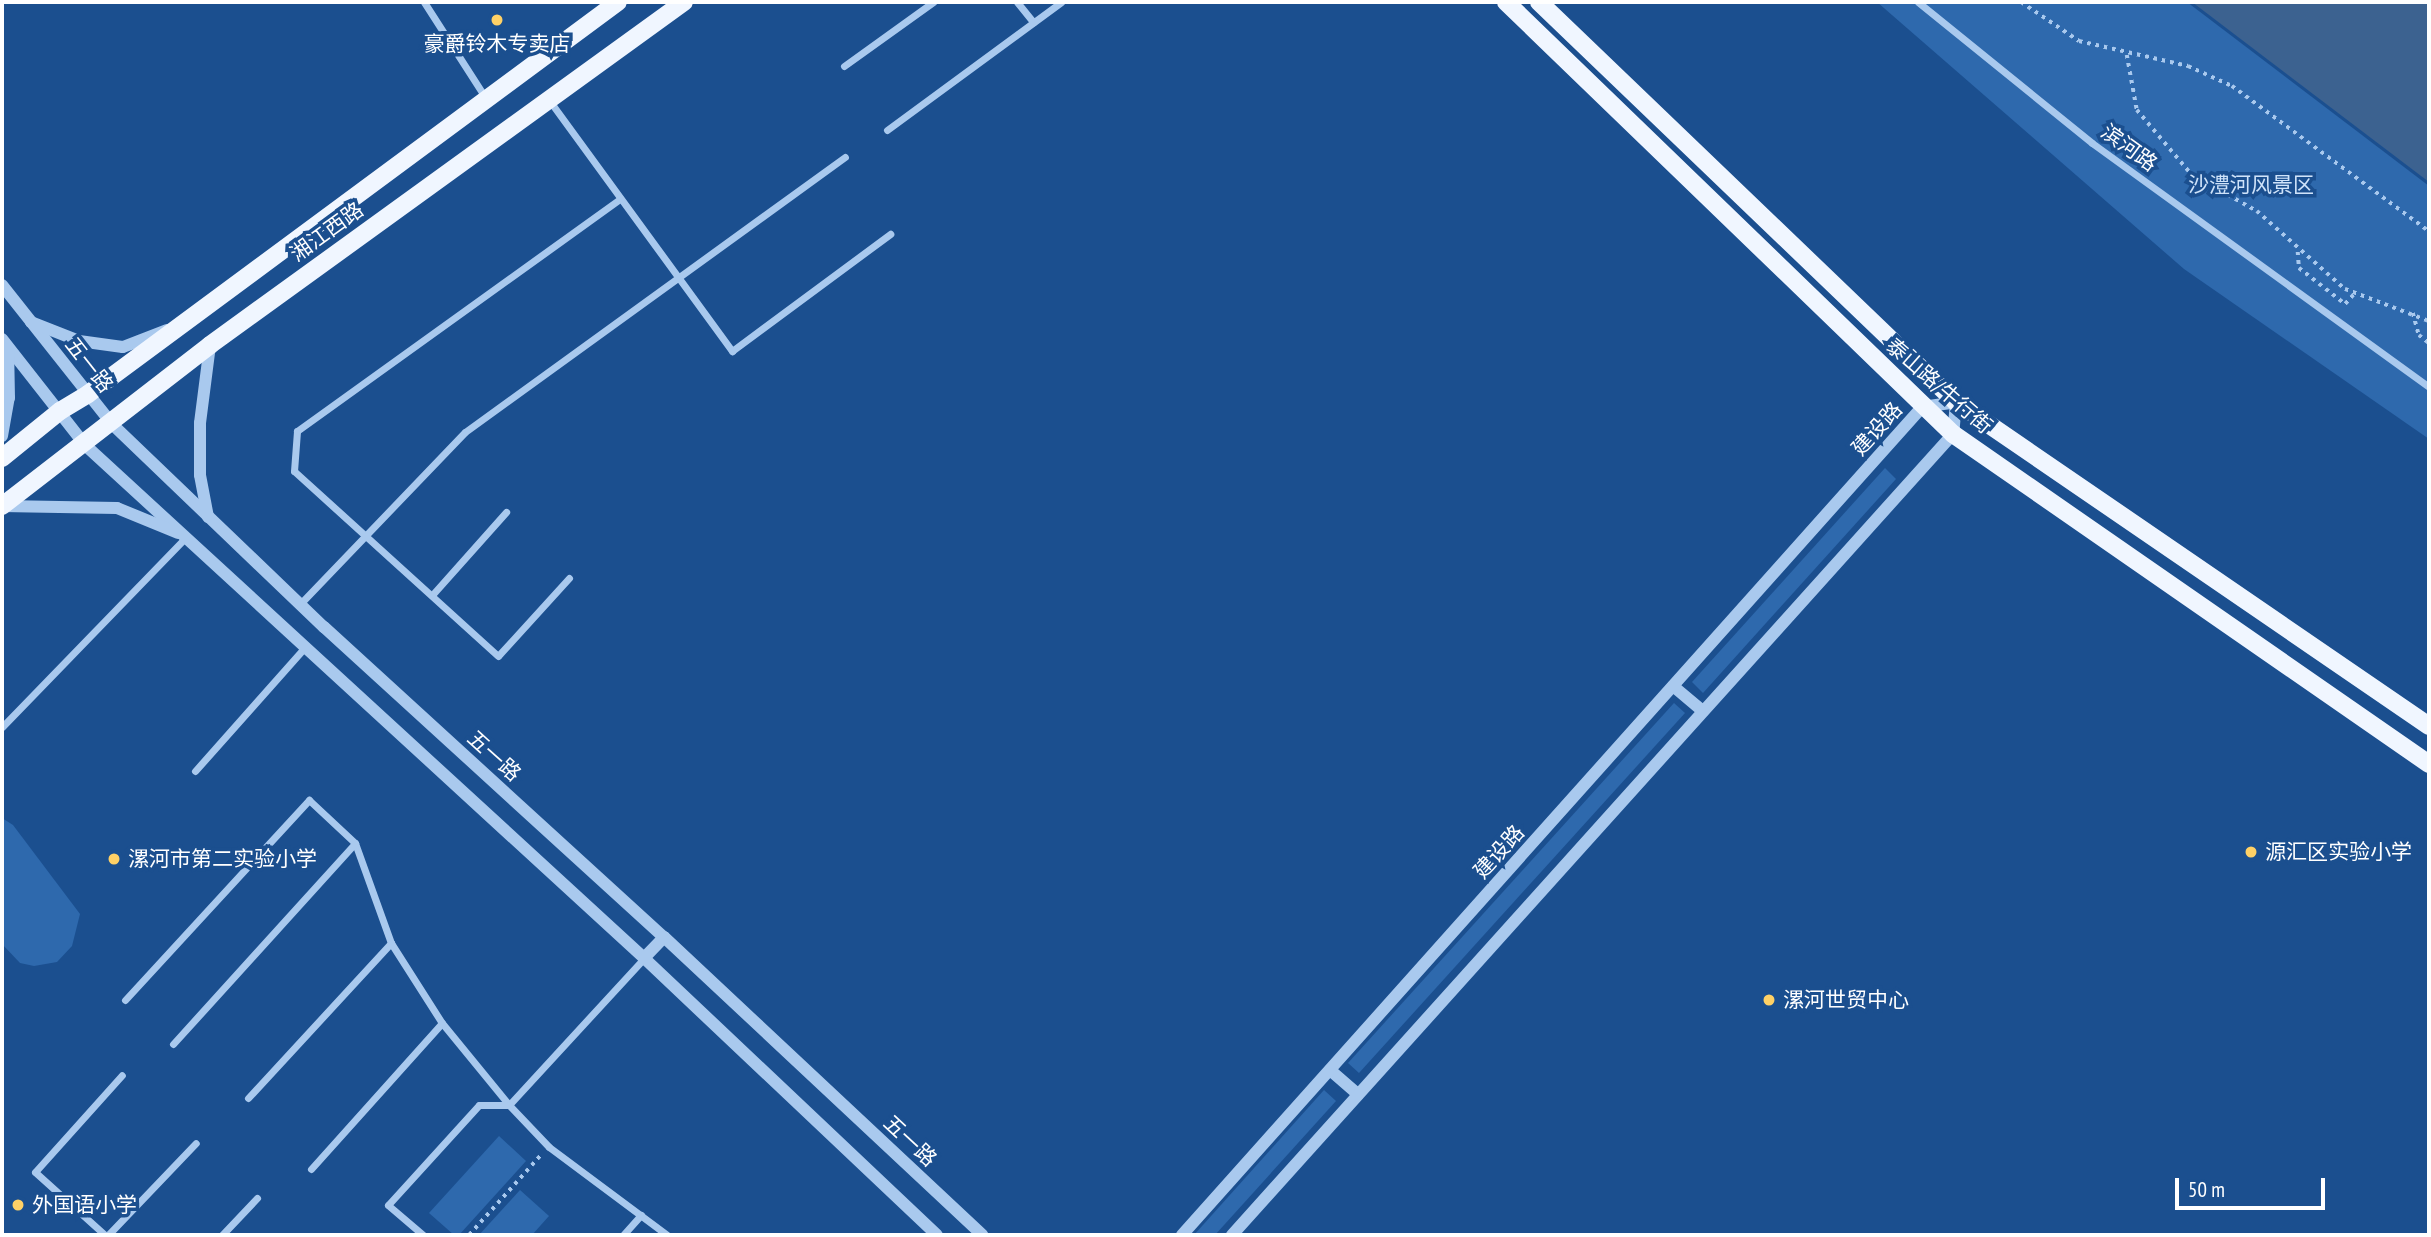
<!DOCTYPE html>
<html>
<head>
<meta charset="utf-8">
<style>
	body { margin:0 }
	#map { position:relative; width:2431px; height:1237px; overflow:hidden; background:#1b4f8f; font-family:"PT Sans Narrow","Noto Sans SC",sans-serif }
	div>[style] { position:absolute }
	.green>* { inset:0; background:#2e69ad }
	.water>* { inset:0; background:#3c6290 }
	.path>* { height:3.5px; margin-top:-1.75px; transform-origin:0; background:repeating-linear-gradient(90deg,#a9c9ee 0 3.5px,transparent 0 8.5px) }
	.minor>* { height:7px; margin:-3.5px; padding:0 3.5px; transform-origin:3.5px; border-radius:3.5px; background:#a9c9ee }
	.tertiary>* { height:12px; margin:-6px; padding:0 6px; transform-origin:6px; border-radius:6px; background:#a9c9ee }
	.primary>* { height:18px; margin:-9px; padding:0 9px; transform-origin:9px; border-radius:9px; background:#f0f6ff }
	.dots>* { width:19px; height:19px; translate:-50% -50%; box-sizing:border-box; border:4px solid #1b4f8f; border-radius:50% }
	span { translate:-50% -50%; white-space:nowrap; text-align:center; line-height:1.15; -webkit-text-stroke:7px #1b4f8f; paint-order:stroke }
	.poi-label { font-size:21px; color:#fff }
	.left { translate:0 -50%; text-align:left }
	.street-label { font-size:21px; color:#fff }
	.park-label { font-size:21px; color:#cfe3fa }
	.frame { position:absolute; inset:0; border:4px solid #fff; pointer-events:none }
	.scale { position:absolute; left:2175px; top:1178px; width:150px; height:32px; box-sizing:border-box; border:4px solid #fff; border-top:0; padding-left:9px; font-size:21px; line-height:24px; white-space:nowrap; color:#fff; -webkit-text-stroke:5px #1b4f8f; paint-order:stroke }
</style>
</head>
<body>
<div id="map">
	<div class="green">
		<div style="clip-path:polygon(1877px 2px,2187px 2px,2429px 186px,2429px 439px,2184px 269px)"></div>
		<div style="clip-path:polygon(1885px 468px,1896px 479px,1703px 693px,1692px 682px)"></div>
		<div style="clip-path:polygon(1674px 703px,1685px 713px,1359px 1073px,1348px 1063px)"></div>
		<div style="clip-path:polygon(2px 818px,13px 825px,80px 914px,72px 946px,57px 962px,34px 966px,20px 963px,2px 944px)"></div>
		<div style="clip-path:polygon(1324px 1090px,1336px 1101px,1215px 1235px,1194px 1235px)"></div>
		<div style="clip-path:polygon(499px 1136px,526px 1161px,459px 1235px,454px 1235px,429px 1213px)"></div>
		<div style="clip-path:polygon(520px 1190px,549px 1216px,532px 1235px,479px 1235px)"></div>
	</div>
	<div class="water">
		<div style="clip-path:polygon(2192px 2px,2429px 2px,2429px 182px)"></div>
	</div>
	<div class="path">
		<div style="left:2021px;top:2px;width:70px;rotate:33.9deg"></div>
		<div style="left:2079px;top:41px;width:112px;rotate:12.9deg"></div>
		<div style="left:2188px;top:66px;width:48px;rotate:24.4deg"></div>
		<div style="left:2232px;top:86px;width:245px;rotate:36.4deg"></div>
		<div style="left:2127px;top:55px;width:56px;rotate:79.7deg"></div>
		<div style="left:2137px;top:110px;width:84px;rotate:49.8deg"></div>
		<div style="left:2191px;top:174px;width:76px;rotate:29.3deg"></div>
		<div style="left:2257px;top:211px;width:118px;rotate:41.6deg"></div>
		<div style="left:2345px;top:289px;width:90px;rotate:20.9deg"></div>
		<div style="left:2298px;top:252px;width:16px;rotate:86deg"></div>
		<div style="left:2299px;top:268px;width:58px;rotate:38deg"></div>
		<div style="left:2345px;top:304px;width:15px;rotate:-48deg"></div>
		<div style="left:2413px;top:313px;width:23px;rotate:75deg"></div>
		<div style="left:2419px;top:335px;width:13px;rotate:39deg"></div>
		<div style="left:469px;top:1235px;width:106px;rotate:-48.1deg"></div>
	</div>
	<div class="minor">
		<div style="left:424px;top:2px;width:113px;rotate:57.3deg"></div>
		<div style="left:1017px;top:2px;width:26px;rotate:51deg"></div>
		<div style="left:1918px;top:2px;width:224px;rotate:39deg"></div>
		<div style="left:2092px;top:143px;width:416px;rotate:35.9deg"></div>
		<div style="left:844px;top:66px;width:110px;rotate:-35.7deg"></div>
		<div style="left:549px;top:100px;width:311px;rotate:53.9deg"></div>
		<div style="left:732px;top:351px;width:197px;rotate:-36.5deg"></div>
		<div style="left:887px;top:130px;width:216px;rotate:-36.3deg"></div>
		<div style="left:569px;top:578px;width:105px;rotate:132.3deg"></div>
		<div style="left:498px;top:656px;width:275px;rotate:-137.8deg"></div>
		<div style="left:294px;top:471px;width:40px;rotate:-85.7deg"></div>
		<div style="left:297px;top:431px;width:395px;rotate:-35.7deg"></div>
		<div style="left:433px;top:594px;width:110px;rotate:-48.3deg"></div>
		<div style="left:300px;top:604px;width:238px;rotate:-46.2deg"></div>
		<div style="left:465px;top:432px;width:469px;rotate:-35.9deg"></div>
		<div style="left:2px;top:727px;width:264px;rotate:-45.9deg"></div>
		<div style="left:195px;top:771px;width:166px;rotate:-48.4deg"></div>
		<div style="left:125px;top:1000px;width:272px;rotate:-47.4deg"></div>
		<div style="left:309px;top:800px;width:63px;rotate:43.1deg"></div>
		<div style="left:355px;top:843px;width:106px;rotate:70.2deg"></div>
		<div style="left:391px;top:943px;width:95px;rotate:57.5deg"></div>
		<div style="left:442px;top:1023px;width:106px;rotate:50.7deg"></div>
		<div style="left:509px;top:1105px;width:58px;rotate:46.4deg"></div>
		<div style="left:549px;top:1147px;width:147px;rotate:36.7deg"></div>
		<div style="left:173px;top:1044px;width:271px;rotate:-47.8deg"></div>
		<div style="left:248px;top:1098px;width:211px;rotate:-47.3deg"></div>
		<div style="left:311px;top:1169px;width:196px;rotate:-48.1deg"></div>
		<div style="left:105px;top:1235px;width:94px;rotate:-138deg"></div>
		<div style="left:35px;top:1172px;width:130px;rotate:-48.1deg"></div>
		<div style="left:108px;top:1235px;width:127px;rotate:-46.3deg"></div>
		<div style="left:222px;top:1235px;width:51px;rotate:-46.6deg"></div>
		<div style="left:423px;top:1235px;width:46px;rotate:-139.4deg"></div>
		<div style="left:388px;top:1205px;width:135px;rotate:-47.7deg"></div>
		<div style="left:479px;top:1105px;width:30px"></div>
		<div style="left:509px;top:1105px;width:200px;rotate:-47.4deg"></div>
		<div style="left:623px;top:1235px;width:27px;rotate:-48deg"></div>
	</div>
	<div class="tertiary">
		<div style="left:2px;top:285px;width:177px;rotate:51.6deg"></div>
		<div style="left:112px;top:424px;width:294px;rotate:43.8deg"></div>
		<div style="left:324px;top:627px;width:460px;rotate:42.4deg"></div>
		<div style="left:664px;top:937px;width:436px;rotate:43.1deg"></div>
		<div style="left:31px;top:322px;width:52px;rotate:21.6deg"></div>
		<div style="left:79px;top:341px;width:44px;rotate:7.8deg"></div>
		<div style="left:123px;top:347px;width:47px;rotate:-21.1deg"></div>
		<div style="left:2px;top:339px;width:135px;rotate:51.9deg"></div>
		<div style="left:85px;top:445px;width:759px;rotate:42.54deg"></div>
		<div style="left:644px;top:958px;width:403px;rotate:43.4deg"></div>
		<div style="left:2px;top:436px;width:39px;rotate:-80deg"></div>
		<div style="left:9px;top:398px;width:50px;rotate:-91.1deg"></div>
		<div style="left:2px;top:506px;width:115px;rotate:1deg"></div>
		<div style="left:117px;top:508px;width:66px;rotate:22.3deg"></div>
		<div style="left:208px;top:517px;width:43px;rotate:-100.8deg"></div>
		<div style="left:200px;top:475px;width:52px;rotate:-90deg"></div>
		<div style="left:200px;top:423px;width:79px;rotate:-82.7deg"></div>
		<div style="left:1673px;top:686px;width:39px;rotate:40deg"></div>
		<div style="left:644px;top:958px;width:29px;rotate:-46deg"></div>
		<div style="left:1330px;top:1070px;width:37px;rotate:41deg"></div>
		<div style="left:1182px;top:1235px;width:1110px;rotate:-48.21deg"></div>
		<div style="left:1922px;top:407px;width:34px;rotate:-8deg"></div>
		<div style="left:1956px;top:402px;width:32px;rotate:95deg"></div>
		<div style="left:1953px;top:434px;width:1078px;rotate:131.99deg"></div>
	</div>
	<div class="primary">
		<div style="left:1506px;top:2px;width:622px;rotate:44.02deg"></div>
		<div style="left:1953px;top:434px;width:579px;rotate:34.73deg"></div>
		<div style="left:1539px;top:2px;width:578px;rotate:43.81deg"></div>
		<div style="left:1956px;top:402px;width:573px;rotate:34.41deg"></div>
		<div style="left:2px;top:458px;width:75px;rotate:-39deg"></div>
		<div style="left:60px;top:411px;width:33px;rotate:-31deg"></div>
		<div style="left:88px;top:394px;width:659px;rotate:-36.49deg"></div>
		<div style="left:2px;top:506px;width:263px;rotate:-37.7deg"></div>
		<div style="left:210px;top:345px;width:585px;rotate:-35.89deg"></div>
	</div>
	<div class="dots">
		<div style="left:497px;top:20px;background:#ffd166"></div>
		<div style="left:2251px;top:852px;background:#ffd166"></div>
		<div style="left:114px;top:859px;background:#ffd166"></div>
		<div style="left:1769px;top:1000px;background:#ffd166"></div>
		<div style="left:18px;top:1205px;background:#ffd166"></div>
	</div>
	<div class="poi-label">
		<span style="left:497px;top:44px">豪爵铃木专卖店</span>
		<span class="left" style="left:2265px;top:852px">源汇区实验小学</span>
		<span class="left" style="left:128px;top:859px">漯河市第二实验小学</span>
		<span class="left" style="left:1783px;top:1000px">漯河世贸中心</span>
		<span class="left" style="left:32px;top:1205px">外国语小学</span>
	</div>
	<div class="street-label">
		<span style="left:2129px;top:148px;rotate:36deg">滨河路</span>
		<span style="left:327px;top:232px;rotate:-36deg">湘江西路</span>
		<span style="left:89px;top:365px;rotate:52deg">五一路</span>
		<span style="left:1939px;top:386px;rotate:41deg">泰山路/牛行街</span>
		<span style="left:1877px;top:429px;rotate:-48deg">建设路</span>
		<span style="left:494px;top:756px;rotate:42deg">五一路</span>
		<span style="left:1499px;top:852px;rotate:-48deg">建设路</span>
		<span style="left:910px;top:1141px;rotate:43deg">五一路</span>
	</div>
	<div class="park-label">
		<span style="left:2251px;top:185px">沙澧河风景区</span>
	</div>
	<div class="frame"></div>
	<div class="scale">50 m</div>
</div>
</body>
</html>
